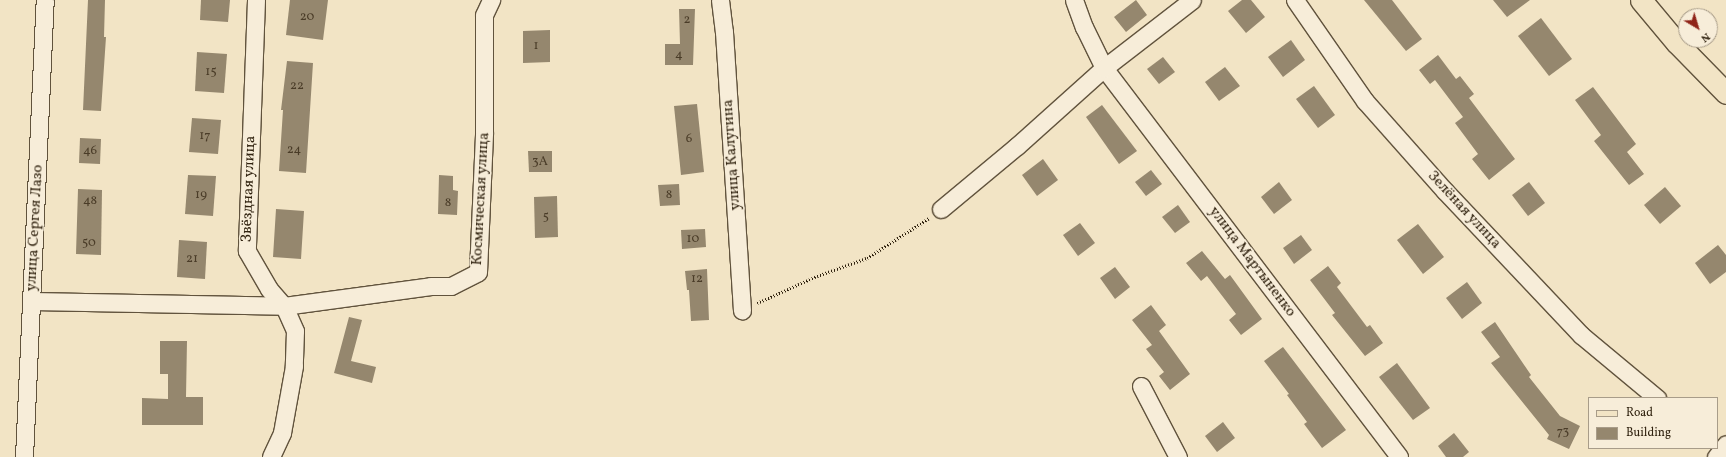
<!DOCTYPE html>
<html>
<head>
<meta charset="utf-8">
<style>
	body { margin:0 }
	#map { position:relative; width:1726px; height:457px; overflow:hidden; background:#f2e4c5; font-family:Vollkorn,serif }
	div>[style] { position:absolute }
	.building>* { inset:0; background:#95876e }
	.path>* { height:2.5px; margin-top:-1.25px; transform-origin:0; background:repeating-linear-gradient(90deg,#312310 0 1px,transparent 0 3px) }
	.roads { filter:drop-shadow(1px 0 #61533d) drop-shadow(-1px 0 #61533d) drop-shadow(0 1px #61533d) drop-shadow(0 -1px #61533d) }
	.minor>* { height:17px; margin:-8.5px; padding:0 8.5px; transform-origin:8.5px; border-radius:8.5px; background:#f7edd9 }
	.major>* { height:21px; margin:-10.5px; padding:0 10.5px; transform-origin:10.5px; border-radius:10.5px; background:#f2e4c5 }
	span { translate:-50% -50%; white-space:nowrap; text-align:center; line-height:1.15; -webkit-text-stroke:3px #f7edd9; paint-order:stroke }
	.number-label { font-size:13px; color:#4a3c28 }
	.number-label span { -webkit-text-stroke-width:0 }
	.street-label { font-size:15px; color:#312310 }
	.legend { position:absolute; left:1588px; top:397px; width:130px; height:52px; box-sizing:border-box; background:#f7edd9; border:1px solid #a89c89; margin:0; padding:5px 7px; list-style:none; font-size:12px; color:#312310 }
	.legend li { display:flex; align-items:center; gap:8px; height:20px }
	.legend b { width:20px; border:1px solid #a89c89 }
	.north { position:absolute; left:1678px; top:8px; width:40px; height:40px; box-sizing:border-box; background:#f7edd9; border:1px solid #a89c89; border-radius:50%; rotate:142deg; font-size:11px; font-weight:700; line-height:16px; text-align:center; color:#312310 }
	.north::after { content:''; display:block; margin:auto; width:14px; height:18px; background:#8f2418; clip-path:polygon(50% 0,100% 100%,50% 72%,0 100%) }
</style>
</head>
<body>
<div id="map">
	<div class="building">
		<div style="clip-path:polygon(88px 0,105px 0,104px 37px,106px 37px,101px 111px,83px 110px)"></div>
		<div style="clip-path:polygon(201px 0,230px 0,228px 22px,200px 20px)"></div>
		<div style="clip-path:polygon(290px 0,328px 0,323px 40px,286px 35px)"></div>
		<div style="clip-path:polygon(1136px 0,1147px 15px,1126px 32px,1114px 17px)"></div>
		<div style="clip-path:polygon(1242px 0,1251px 0,1265px 17px,1246px 33px,1228px 11px)"></div>
		<div style="clip-path:polygon(1364px 0,1392px 0,1422px 39px,1406px 51px)"></div>
		<div style="clip-path:polygon(1493px 0,1530px 0,1507px 17px)"></div>
		<div style="clip-path:polygon(679px 9px,695px 9px,693px 65px,665px 65px,665px 44px,680px 44px)"></div>
		<div style="clip-path:polygon(1541px 18px,1572px 59px,1549px 76px,1518px 36px)"></div>
		<div style="clip-path:polygon(550px 30px,550px 62px,523px 63px,523px 31px)"></div>
		<div style="clip-path:polygon(1291px 40px,1305px 60px,1283px 77px,1268px 57px)"></div>
		<div style="clip-path:polygon(197px 52px,227px 54px,224px 93px,195px 91px)"></div>
		<div style="clip-path:polygon(1438px 55px,1456px 79px,1460px 76px,1474px 94px,1469px 98px,1515px 159px,1489px 180px,1472px 159px,1478px 154px,1455px 123px,1463px 117px,1435px 80px,1430px 84px,1419px 70px)"></div>
		<div style="clip-path:polygon(1163px 57px,1175px 72px,1159px 84px,1147px 69px)"></div>
		<div style="clip-path:polygon(287px 61px,313px 63px,306px 173px,279px 171px,283px 110px,281px 110px)"></div>
		<div style="clip-path:polygon(1225px 67px,1240px 86px,1219px 101px,1205px 82px)"></div>
		<div style="clip-path:polygon(1314px 86px,1335px 115px,1318px 128px,1296px 99px)"></div>
		<div style="clip-path:polygon(1593px 87px,1636px 144px,1627px 152px,1644px 174px,1629px 185px,1594px 141px,1601px 135px,1575px 100px)"></div>
		<div style="clip-path:polygon(697px 104px,704px 172px,681px 175px,674px 106px)"></div>
		<div style="clip-path:polygon(1102px 105px,1137px 151px,1119px 164px,1086px 117px)"></div>
		<div style="clip-path:polygon(192px 118px,221px 120px,218px 154px,189px 152px)"></div>
		<div style="clip-path:polygon(80px 138px,101px 139px,100px 164px,79px 163px)"></div>
		<div style="clip-path:polygon(528px 151px,552px 151px,552px 172px,529px 172px)"></div>
		<div style="clip-path:polygon(1043px 159px,1058px 180px,1037px 196px,1022px 175px)"></div>
		<div style="clip-path:polygon(1151px 170px,1162px 184px,1146px 196px,1135px 182px)"></div>
		<div style="clip-path:polygon(188px 175px,216px 176px,213px 216px,185px 214px)"></div>
		<div style="clip-path:polygon(439px 175px,453px 176px,453px 190px,458px 191px,457px 215px,438px 214px)"></div>
		<div style="clip-path:polygon(1279px 182px,1292px 200px,1274px 214px,1261px 197px)"></div>
		<div style="clip-path:polygon(1529px 182px,1545px 203px,1528px 216px,1512px 195px)"></div>
		<div style="clip-path:polygon(679px 184px,680px 205px,660px 206px,658px 185px)"></div>
		<div style="clip-path:polygon(1665px 187px,1681px 206px,1660px 224px,1644px 205px)"></div>
		<div style="clip-path:polygon(78px 189px,102px 190px,101px 255px,76px 254px)"></div>
		<div style="clip-path:polygon(557px 196px,558px 237px,535px 238px,534px 197px)"></div>
		<div style="clip-path:polygon(1178px 205px,1190px 222px,1175px 233px,1162px 217px)"></div>
		<div style="clip-path:polygon(276px 209px,304px 211px,301px 259px,273px 257px)"></div>
		<div style="clip-path:polygon(1080px 223px,1095px 243px,1078px 256px,1063px 235px)"></div>
		<div style="clip-path:polygon(1418px 224px,1444px 257px,1423px 274px,1397px 240px)"></div>
		<div style="clip-path:polygon(705px 229px,706px 247px,682px 249px,681px 230px)"></div>
		<div style="clip-path:polygon(1301px 235px,1312px 250px,1294px 264px,1283px 248px)"></div>
		<div style="clip-path:polygon(179px 240px,207px 242px,205px 279px,177px 277px)"></div>
		<div style="clip-path:polygon(1718px 245px,1726px 255px,1726px 272px,1710px 284px,1695px 263px)"></div>
		<div style="clip-path:polygon(1202px 251px,1225px 279px,1230px 275px,1262px 319px,1241px 335px,1229px 320px,1236px 314px,1207px 276px,1201px 281px,1186px 263px)"></div>
		<div style="clip-path:polygon(1328px 266px,1341px 283px,1337px 287px,1367px 327px,1370px 325px,1383px 343px,1365px 356px,1332px 315px,1335px 313px,1310px 280px)"></div>
		<div style="clip-path:polygon(1115px 267px,1130px 287px,1115px 299px,1100px 278px)"></div>
		<div style="clip-path:polygon(707px 269px,709px 320px,691px 321px,689px 290px,687px 290px,685px 271px)"></div>
		<div style="clip-path:polygon(1467px 282px,1482px 303px,1462px 319px,1446px 298px)"></div>
		<div style="clip-path:polygon(1151px 305px,1166px 325px,1159px 331px,1190px 374px,1170px 390px,1159px 376px,1164px 372px,1146px 349px,1152px 345px,1132px 320px)"></div>
		<div style="clip-path:polygon(349px 317px,362px 320px,351px 361px,376px 367px,372px 383px,334px 373px)"></div>
		<div style="clip-path:polygon(1495px 322px,1531px 375px,1529px 377px,1560px 416px,1580px 426px,1569px 449px,1547px 439px,1549px 435px,1491px 363px,1500px 357px,1481px 332px)"></div>
		<div style="clip-path:polygon(160px 341px,187px 341px,186px 397px,203px 397px,203px 425px,142px 425px,142px 398px,168px 399px,168px 374px,160px 374px)"></div>
		<div style="clip-path:polygon(1283px 347px,1346px 430px,1322px 448px,1304px 424px,1307px 422px,1287px 395px,1289px 394px,1264px 361px)"></div>
		<div style="clip-path:polygon(1397px 363px,1430px 408px,1413px 420px,1379px 377px)"></div>
		<div style="clip-path:polygon(1223px 422px,1235px 438px,1217px 452px,1205px 436px)"></div>
		<div style="clip-path:polygon(1454px 433px,1469px 452px,1463px 457px,1446px 457px,1438px 446px)"></div>
	</div>
	<div class="path">
		<div style="left:757px;top:303px;width:66px;rotate:-24.2deg"></div>
		<div style="left:817px;top:276px;width:53px;rotate:-19.8deg"></div>
		<div style="left:867px;top:258px;width:74px;rotate:-32.8deg"></div>
	</div>
	<div class="roads">
		<div class="minor">
			<div style="left:256px;top:0;width:251px;rotate:92.1deg"></div>
			<div style="left:247px;top:251px;width:44px;rotate:59.9deg"></div>
			<div style="left:269px;top:289px;width:23px;rotate:49deg"></div>
			<div style="left:284px;top:306px;width:27px;rotate:66deg"></div>
			<div style="left:295px;top:331px;width:35px;rotate:92deg"></div>
			<div style="left:294px;top:366px;width:68px;rotate:100.2deg"></div>
			<div style="left:282px;top:433px;width:26px;rotate:115deg"></div>
			<div style="left:720px;top:0;width:32px;rotate:83deg"></div>
			<div style="left:724px;top:32px;width:279px;rotate:86.3deg"></div>
			<div style="left:1074px;top:0;width:29px;rotate:70deg"></div>
			<div style="left:1084px;top:27px;width:46px;rotate:64deg"></div>
			<div style="left:1104px;top:68px;width:488px;rotate:52.8deg"></div>
			<div style="left:1295px;top:0;width:123px;rotate:55.3deg"></div>
			<div style="left:1365px;top:101px;width:120px;rotate:48.4deg"></div>
			<div style="left:1445px;top:191px;width:198px;rotate:46.6deg"></div>
			<div style="left:1581px;top:335px;width:99px;rotate:39.7deg"></div>
			<div style="left:941px;top:209px;width:99px;rotate:-39.7deg"></div>
			<div style="left:1017px;top:146px;width:117px;rotate:-41.9deg"></div>
			<div style="left:1104px;top:68px;width:111px;rotate:-37.7deg"></div>
			<div style="left:32px;top:301px;width:252px;rotate:1.1deg"></div>
			<div style="left:284px;top:306px;width:148px;rotate:-7.7deg"></div>
			<div style="left:431px;top:286px;width:20px"></div>
			<div style="left:451px;top:286px;width:30px;rotate:-27deg"></div>
			<div style="left:478px;top:272px;width:140px;rotate:-87.5deg"></div>
			<div style="left:484px;top:132px;width:117px;rotate:-90deg"></div>
			<div style="left:484px;top:15px;width:17px;rotate:-65deg"></div>
			<div style="left:1141px;top:386px;width:80px;rotate:62.5deg"></div>
			<div style="left:24px;top:457px;width:457px;rotate:-87.4deg"></div>
			<div style="left:1716px;top:457px;width:16px;rotate:-52deg"></div>
		</div>
		<div class="major">
			<div style="left:1641px;top:0;width:56px;rotate:50.1deg"></div>
			<div style="left:1677px;top:43px;width:70px;rotate:45.6deg"></div>
		</div>
	</div>
	<div class="number-label">
		<span style="left:307px;top:17px">20</span>
		<span style="left:687px;top:20px">2</span>
		<span style="left:536px;top:46px">1</span>
		<span style="left:679px;top:55px">4</span>
		<span style="left:211px;top:72px">15</span>
		<span style="left:297px;top:86px">22</span>
		<span style="left:205px;top:136px">17</span>
		<span style="left:689px;top:139px">6</span>
		<span style="left:294px;top:150px">24</span>
		<span style="left:90px;top:151px">46</span>
		<span style="left:540px;top:162px">3А</span>
		<span style="left:201px;top:195px">19</span>
		<span style="left:669px;top:195px">8</span>
		<span style="left:90px;top:201px">48</span>
		<span style="left:448px;top:203px">8</span>
		<span style="left:546px;top:217px">5</span>
		<span style="left:693px;top:239px">10</span>
		<span style="left:89px;top:243px">50</span>
		<span style="left:192px;top:259px">21</span>
		<span style="left:697px;top:279px">12</span>
		<span style="left:1563px;top:432px">73</span>
	</div>
	<div class="street-label">
		<span style="left:732px;top:155px;rotate:-94deg">улица Калугина</span>
		<span style="left:249px;top:189px;rotate:-88deg">Звёздная улица</span>
		<span style="left:481px;top:199px;rotate:-87deg">Космическая улица</span>
		<span style="left:1464px;top:210px;rotate:47deg">Зелёная улица</span>
		<span style="left:35px;top:228px;rotate:-87deg">улица Сергея Лазо</span>
		<span style="left:1252px;top:262px;rotate:53deg">улица Мартыненко</span>
	</div>
	<ul class="legend">
	<li><b style="height:5px;background:#f2e4c5"></b>Road</li>
	<li><b style="height:11px;background:#95876e"></b>Building</li>
	</ul>
	<div class="north">N</div>
</div>
</body>
</html>
